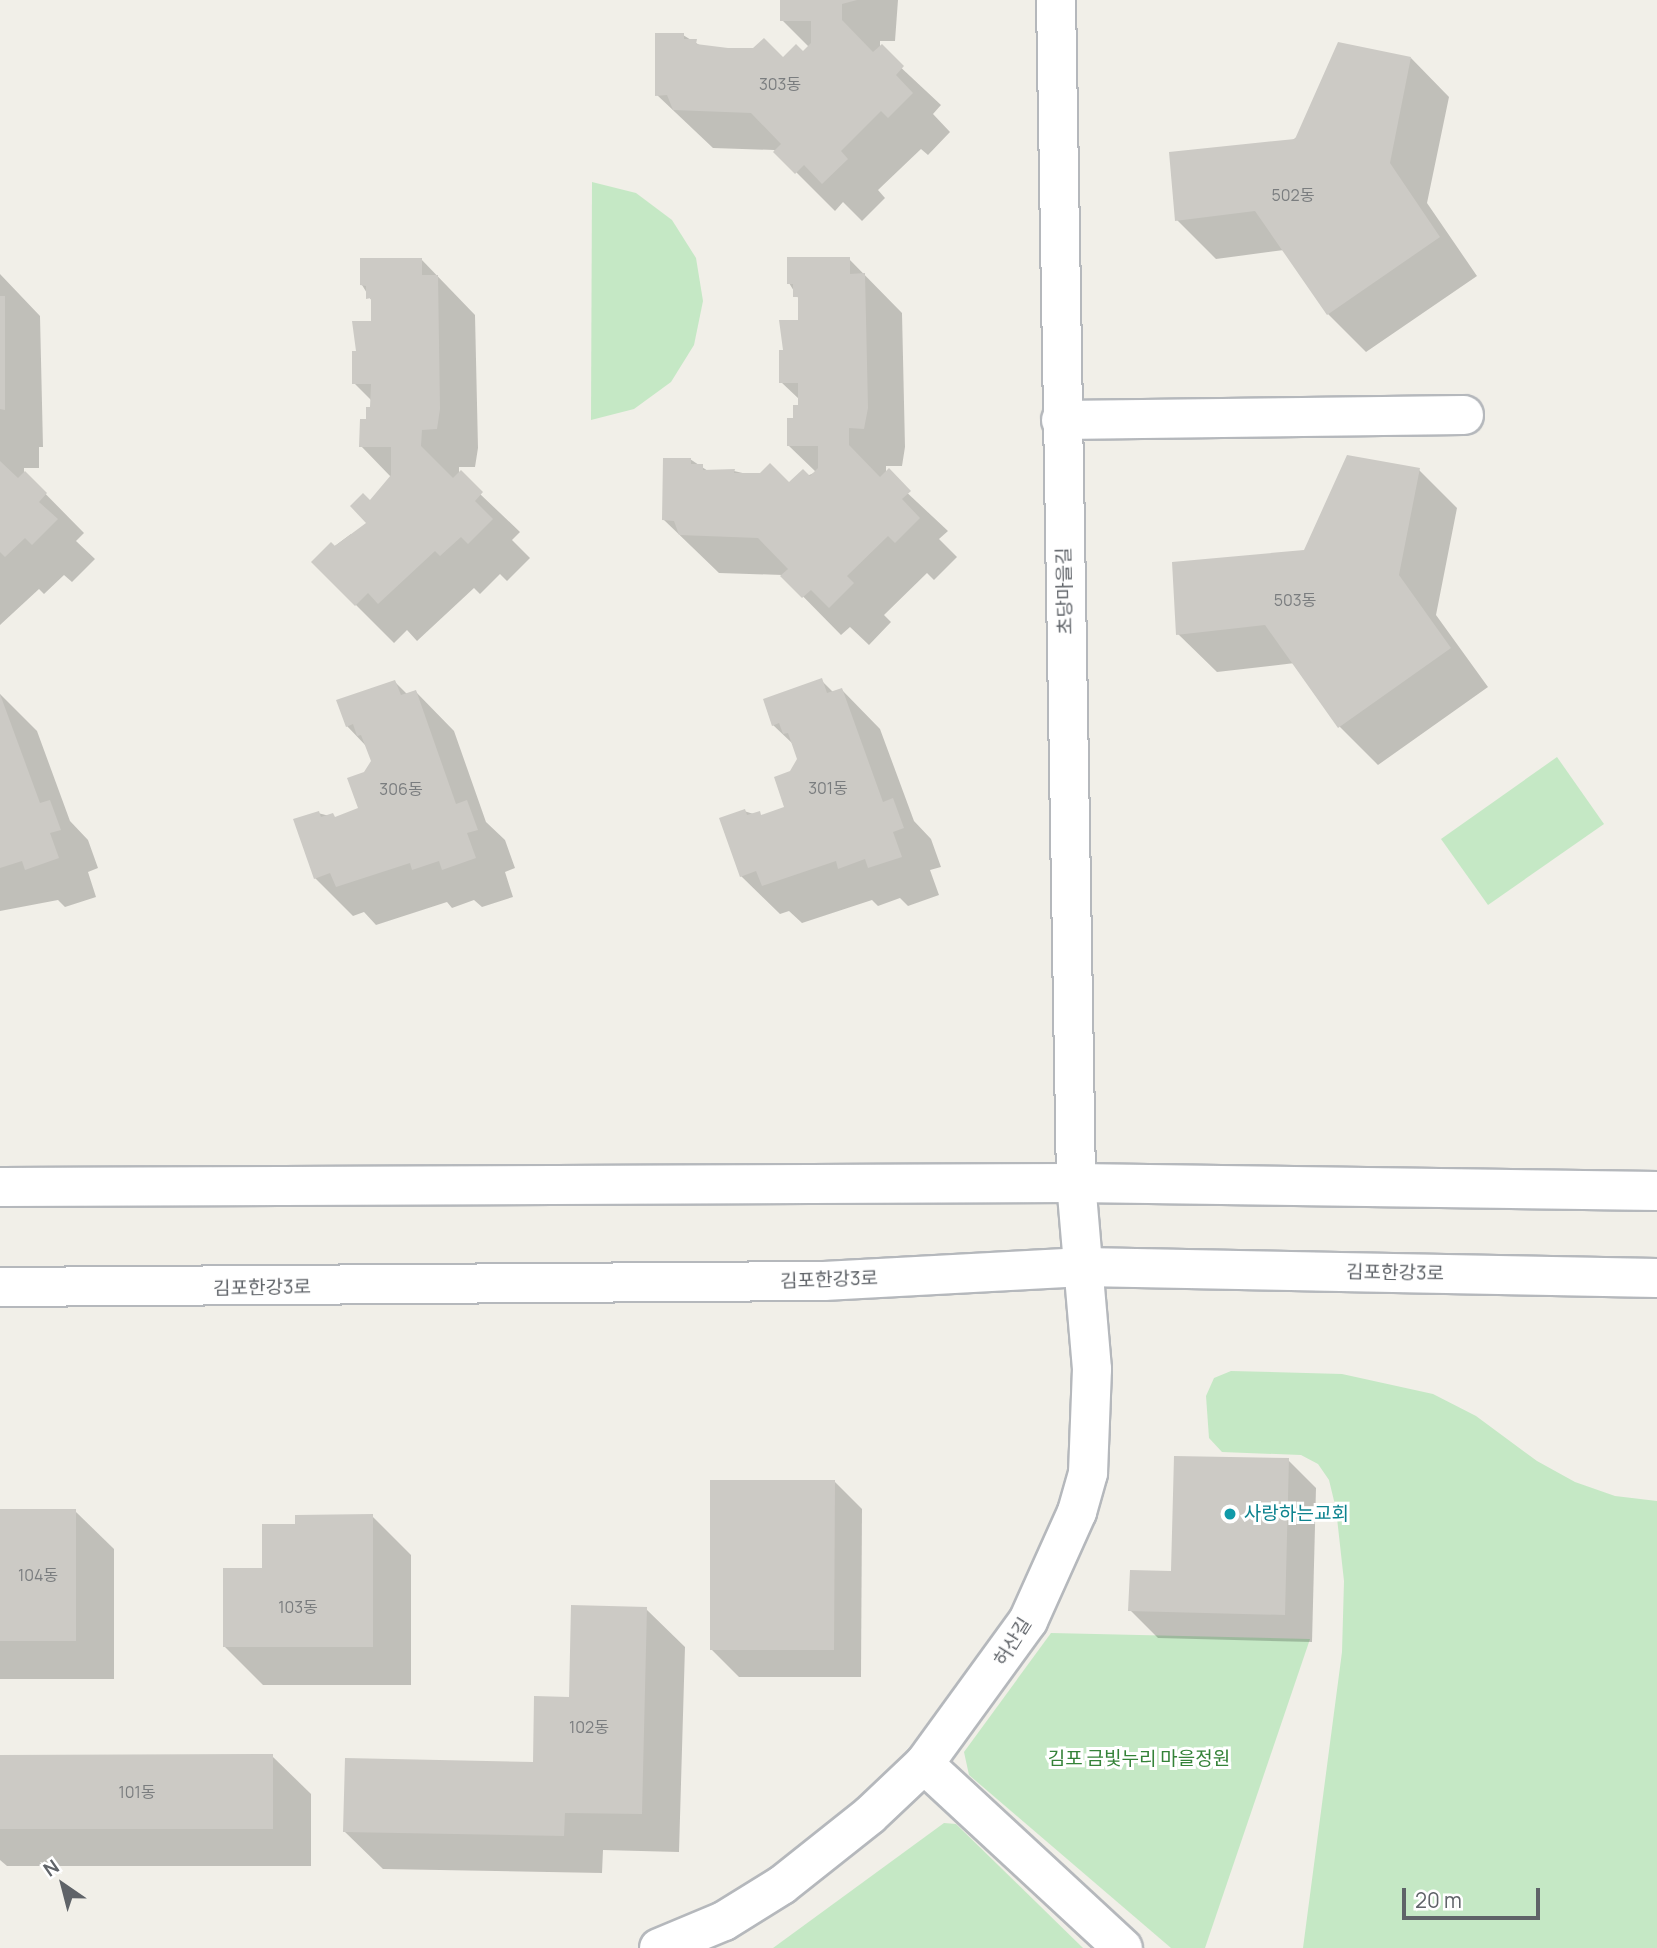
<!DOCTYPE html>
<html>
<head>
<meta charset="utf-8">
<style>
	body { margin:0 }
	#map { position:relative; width:1657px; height:1948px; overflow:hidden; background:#f1efe8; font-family:Manrope,"Noto Sans KR",sans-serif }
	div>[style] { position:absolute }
	.green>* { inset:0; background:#c5e8c5 }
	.shadow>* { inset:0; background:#0003 }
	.building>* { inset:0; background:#cccac5 }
	.roads { filter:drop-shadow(2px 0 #b5b8bc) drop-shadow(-2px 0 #b5b8bc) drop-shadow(0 2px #b5b8bc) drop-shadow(0 -2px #b5b8bc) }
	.minor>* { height:38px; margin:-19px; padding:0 19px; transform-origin:19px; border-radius:19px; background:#fff }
	.tertiary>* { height:38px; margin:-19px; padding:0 19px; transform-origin:19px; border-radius:19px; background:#fff }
	.dots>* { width:19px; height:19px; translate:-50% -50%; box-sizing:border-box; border:4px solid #fff; border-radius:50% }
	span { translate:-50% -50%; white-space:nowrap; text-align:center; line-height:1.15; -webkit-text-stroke:6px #fff; paint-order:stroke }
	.number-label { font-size:16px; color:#7a7d7f }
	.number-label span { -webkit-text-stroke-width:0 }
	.street-label { font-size:19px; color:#5f6368 }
	.culture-label { font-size:19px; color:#0d838f }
	.left { translate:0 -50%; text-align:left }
	.park-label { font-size:19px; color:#348238 }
	.north { position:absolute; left:28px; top:1850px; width:70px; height:70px; -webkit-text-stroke:5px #fff; paint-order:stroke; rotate:325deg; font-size:19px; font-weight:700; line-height:28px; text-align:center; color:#5f6368 }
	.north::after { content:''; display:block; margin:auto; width:24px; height:32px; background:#5f6368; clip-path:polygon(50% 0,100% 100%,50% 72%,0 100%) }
	.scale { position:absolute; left:1402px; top:1888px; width:138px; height:32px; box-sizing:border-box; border:4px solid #5f6368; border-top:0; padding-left:9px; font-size:21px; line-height:24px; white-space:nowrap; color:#5f6368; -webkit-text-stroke:5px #fff; paint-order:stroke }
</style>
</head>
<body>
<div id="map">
	<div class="green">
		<div style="clip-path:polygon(592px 182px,636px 193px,672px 220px,696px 258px,703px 301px,694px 345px,671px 382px,634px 409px,591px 420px)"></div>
		<div style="clip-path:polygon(1557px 757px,1604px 824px,1488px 905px,1441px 839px)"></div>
		<div style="clip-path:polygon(1231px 1371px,1342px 1374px,1433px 1394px,1476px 1416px,1537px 1461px,1575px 1482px,1615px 1496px,1657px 1501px,1657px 1948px,1303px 1948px,1342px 1652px,1344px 1581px,1336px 1509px,1329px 1480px,1318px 1464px,1301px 1455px,1222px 1452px,1209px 1438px,1206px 1396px,1214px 1378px)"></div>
		<div style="clip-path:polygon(1051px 1633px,1310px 1639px,1205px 1948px,1171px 1948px,969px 1775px,964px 1752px)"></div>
		<div style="clip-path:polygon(944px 1823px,956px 1824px,1083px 1948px,773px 1948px)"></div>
	</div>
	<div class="shadow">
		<div style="clip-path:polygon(782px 0,898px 0,895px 41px,880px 41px,880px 48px,941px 105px,933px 114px,950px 132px,928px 155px,921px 149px,878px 190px,885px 198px,862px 221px,843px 202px,835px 211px,774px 150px,713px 148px,657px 95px,683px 35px,701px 46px,783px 60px,803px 53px,809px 47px,782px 20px)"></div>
		<div style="clip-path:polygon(1411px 58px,1449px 97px,1427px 203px,1477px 276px,1366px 352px,1328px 314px,1284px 250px,1216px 259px,1177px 220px)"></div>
		<div style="clip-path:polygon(421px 259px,475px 315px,478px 448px,475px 467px,459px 467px,459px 474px,520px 532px,512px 540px,530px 558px,507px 581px,500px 574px,480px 594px,474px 588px,417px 641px,407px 630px,394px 643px,313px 562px,351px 534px,355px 537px,368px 523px,370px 502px,391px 477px,361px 446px,372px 401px,354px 383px,358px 353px,373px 323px,373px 303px,362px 285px)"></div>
		<div style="clip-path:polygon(849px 259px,902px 313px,905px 447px,902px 466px,886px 466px,886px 473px,948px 531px,939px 539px,957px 557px,934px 580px,927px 573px,884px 615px,891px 622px,869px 645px,850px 627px,841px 635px,782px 575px,719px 573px,664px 520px,690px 459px,708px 471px,734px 471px,789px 484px,816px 472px,789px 446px,800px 400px,781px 382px,785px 352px,800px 322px,800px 301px,789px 283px)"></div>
		<div style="clip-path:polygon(0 274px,40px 316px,43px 447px,39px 447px,39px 468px,24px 468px,24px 472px,84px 533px,76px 541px,95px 559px,72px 582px,64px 575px,44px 594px,39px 589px,0 625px)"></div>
		<div style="clip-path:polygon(1419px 470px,1457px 508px,1436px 615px,1488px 687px,1378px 765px,1340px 727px,1295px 663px,1217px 672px,1178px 634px,1305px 552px)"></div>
		<div style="clip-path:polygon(821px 680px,834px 693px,842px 690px,880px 729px,914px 821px,931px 839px,941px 867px,930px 870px,939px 895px,908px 906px,900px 898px,878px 906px,872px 900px,802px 923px,789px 911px,780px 914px,741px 876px,744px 811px,763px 817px,786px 808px,791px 772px,799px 760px,794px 745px,773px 725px)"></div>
		<div style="clip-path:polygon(395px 682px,408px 695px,416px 692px,454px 731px,486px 822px,505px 840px,515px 868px,505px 872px,513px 897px,482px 907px,474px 900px,452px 908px,447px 902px,376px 925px,364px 912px,353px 916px,315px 878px,318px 813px,337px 818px,360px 809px,366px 774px,373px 761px,367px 747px,347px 726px)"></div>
		<div style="clip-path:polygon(0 694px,37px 731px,70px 821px,88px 840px,98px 868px,88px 872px,96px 897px,65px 907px,58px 900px,0 911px)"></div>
		<div style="clip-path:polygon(1288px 1460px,1316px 1488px,1312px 1642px,1158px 1638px,1130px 1610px)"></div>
		<div style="clip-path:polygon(834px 1481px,862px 1509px,861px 1677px,739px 1677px,711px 1649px)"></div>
		<div style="clip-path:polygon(0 1511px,75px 1511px,114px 1549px,114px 1679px,0 1679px)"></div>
		<div style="clip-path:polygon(372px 1516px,411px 1555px,411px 1685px,263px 1685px,225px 1647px,264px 1570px,296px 1525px)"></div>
		<div style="clip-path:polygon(646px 1609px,685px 1647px,679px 1852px,603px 1850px,602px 1873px,383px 1869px,344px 1831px,535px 1764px,570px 1698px)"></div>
		<div style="clip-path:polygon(272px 1756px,311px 1794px,311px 1866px,7px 1866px,0 1860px,0 1757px)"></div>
	</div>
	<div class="building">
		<div style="clip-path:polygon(780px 0,857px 0,842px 4px,842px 20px,873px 52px,882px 44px,904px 66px,896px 75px,913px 93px,888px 118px,881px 111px,841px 151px,848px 159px,822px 184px,804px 165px,795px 174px,773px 152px,781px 144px,751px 113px,673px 110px,667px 95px,655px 96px,655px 33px,684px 33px,684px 39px,697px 39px,696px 44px,728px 48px,753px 48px,764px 38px,783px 57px,796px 44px,803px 51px,811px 43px,811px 21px,780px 21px)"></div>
		<div style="clip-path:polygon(1338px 42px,1411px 57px,1390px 163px,1440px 237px,1327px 315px,1255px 211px,1175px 221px,1169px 152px,1295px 139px)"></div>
		<div style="clip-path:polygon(787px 257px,850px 257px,850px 274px,865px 273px,868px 408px,864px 429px,849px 428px,849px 445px,880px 477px,889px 468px,911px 491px,902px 499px,920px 518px,895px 543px,888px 536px,847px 576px,854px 583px,829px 608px,811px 590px,802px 598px,780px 576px,788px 569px,758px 538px,679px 535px,674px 521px,662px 520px,663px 458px,691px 458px,691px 464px,703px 464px,703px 470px,735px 469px,734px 473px,760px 473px,770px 463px,789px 482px,803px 469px,810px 476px,818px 468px,818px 446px,787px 446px,787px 418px,793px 418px,793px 405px,798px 405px,798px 383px,779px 383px,779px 350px,783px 350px,779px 320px,798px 320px,798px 297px,793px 297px,793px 284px,787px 284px)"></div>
		<div style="clip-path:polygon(360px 258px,422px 258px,422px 275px,438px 275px,440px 409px,437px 429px,422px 430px,421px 446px,453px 478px,461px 470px,483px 492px,475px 501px,493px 519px,468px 544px,461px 537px,440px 556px,435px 551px,378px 604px,368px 593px,355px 606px,311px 562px,331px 542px,335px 546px,366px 523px,350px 506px,363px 493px,370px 500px,391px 475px,391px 447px,359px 447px,360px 419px,366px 419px,366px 407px,370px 407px,371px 384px,352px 384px,352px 351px,356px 351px,352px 321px,371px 321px,371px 298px,366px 299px,366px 286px,360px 285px)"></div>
		<div style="clip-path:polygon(0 296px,5px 296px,5px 410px,0 409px)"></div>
		<div style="clip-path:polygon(1347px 455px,1420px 468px,1399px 575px,1451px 648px,1338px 728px,1265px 625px,1176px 635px,1172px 562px,1304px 550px)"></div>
		<div style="clip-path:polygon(0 461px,18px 478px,25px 471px,47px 493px,39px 502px,58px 519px,32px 545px,25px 538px,5px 557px,0 552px)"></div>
		<div style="clip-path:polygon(822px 678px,827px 693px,842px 688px,883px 802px,893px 798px,904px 828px,893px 832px,902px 857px,868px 868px,865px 859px,838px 869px,836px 861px,762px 886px,756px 871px,740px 877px,719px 818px,745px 809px,747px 815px,760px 811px,761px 815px,784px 807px,774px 777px,790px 771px,797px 759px,788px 733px,783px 734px,779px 723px,772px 726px,763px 699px)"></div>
		<div style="clip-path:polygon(395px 680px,401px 695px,416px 690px,456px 804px,467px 800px,478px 830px,467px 833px,476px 858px,442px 870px,439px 861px,412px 870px,410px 863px,336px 887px,330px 873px,314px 879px,293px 819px,319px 811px,321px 817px,333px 813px,335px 817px,358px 808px,347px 778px,364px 772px,371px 761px,361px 735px,357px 736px,353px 724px,346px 727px,336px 700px)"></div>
		<div style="clip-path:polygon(0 694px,40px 803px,50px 800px,61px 830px,50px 833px,59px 858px,25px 870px,22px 861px,0 868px)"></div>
		<div style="clip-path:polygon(1174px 1456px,1289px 1458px,1285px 1615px,1128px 1611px,1130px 1570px,1171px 1571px)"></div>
		<div style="clip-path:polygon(710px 1480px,835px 1480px,834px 1650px,710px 1650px)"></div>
		<div style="clip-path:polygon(0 1509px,76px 1509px,76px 1641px,0 1641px)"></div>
		<div style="clip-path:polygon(373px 1514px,373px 1647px,223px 1647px,223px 1568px,262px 1568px,262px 1524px,295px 1524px,295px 1515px)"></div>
		<div style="clip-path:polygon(571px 1605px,647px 1607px,642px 1814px,565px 1813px,564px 1836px,343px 1832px,345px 1758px,533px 1762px,534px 1696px,569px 1697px)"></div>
		<div style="clip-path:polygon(273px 1754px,273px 1829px,0 1829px,0 1755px)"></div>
	</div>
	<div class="roads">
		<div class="minor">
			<div style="left:1061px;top:420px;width:403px;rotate:-0.7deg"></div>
			<div style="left:924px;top:1764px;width:271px;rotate:42.8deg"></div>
			<div style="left:659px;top:1948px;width:70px;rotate:-22.6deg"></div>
			<div style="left:724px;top:1921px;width:68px;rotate:-31.8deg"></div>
			<div style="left:782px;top:1885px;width:112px;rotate:-38.5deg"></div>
			<div style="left:870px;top:1815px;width:74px;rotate:-43.4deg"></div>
			<div style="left:924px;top:1764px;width:177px;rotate:-54deg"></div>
			<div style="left:1028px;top:1621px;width:120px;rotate:-65.8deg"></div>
			<div style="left:1077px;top:1512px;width:41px;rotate:-74.2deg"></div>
			<div style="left:1088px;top:1473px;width:104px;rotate:-87.8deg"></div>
			<div style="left:1092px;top:1369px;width:187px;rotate:-94.9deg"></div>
		</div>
		<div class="tertiary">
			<div style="left:1056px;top:0;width:1183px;rotate:89.03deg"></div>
			<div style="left:0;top:1187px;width:1076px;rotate:-0.21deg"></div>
			<div style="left:1076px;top:1183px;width:581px;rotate:0.79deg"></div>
			<div style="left:0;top:1287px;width:824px;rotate:-0.42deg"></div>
			<div style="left:824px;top:1281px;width:260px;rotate:-3.1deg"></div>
			<div style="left:1084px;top:1267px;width:573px;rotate:1.1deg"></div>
		</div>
	</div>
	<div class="dots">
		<div style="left:1230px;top:1514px;background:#0f9aa8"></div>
	</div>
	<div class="number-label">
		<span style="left:780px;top:84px">303동</span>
		<span style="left:1293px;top:195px">502동</span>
		<span style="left:1295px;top:600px">503동</span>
		<span style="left:828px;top:788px">301동</span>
		<span style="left:401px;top:789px">306동</span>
		<span style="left:38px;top:1575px">104동</span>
		<span style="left:298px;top:1607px">103동</span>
		<span style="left:589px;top:1727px">102동</span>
		<span style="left:137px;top:1792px">101동</span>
	</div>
	<div class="street-label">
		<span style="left:1065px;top:591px;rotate:-91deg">초당마을길</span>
		<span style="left:1395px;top:1273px;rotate:1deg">김포한강3로</span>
		<span style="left:829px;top:1280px;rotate:-2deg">김포한강3로</span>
		<span style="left:262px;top:1288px;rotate:-1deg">김포한강3로</span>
		<span style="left:1013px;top:1642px;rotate:-58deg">허산길</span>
	</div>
	<div class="culture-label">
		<span class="left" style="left:1244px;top:1514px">사랑하는교회</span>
	</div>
	<div class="park-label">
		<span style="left:1139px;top:1759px">김포 금빛누리 마을정원</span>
	</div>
	<div class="north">N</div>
	<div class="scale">20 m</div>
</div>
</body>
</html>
